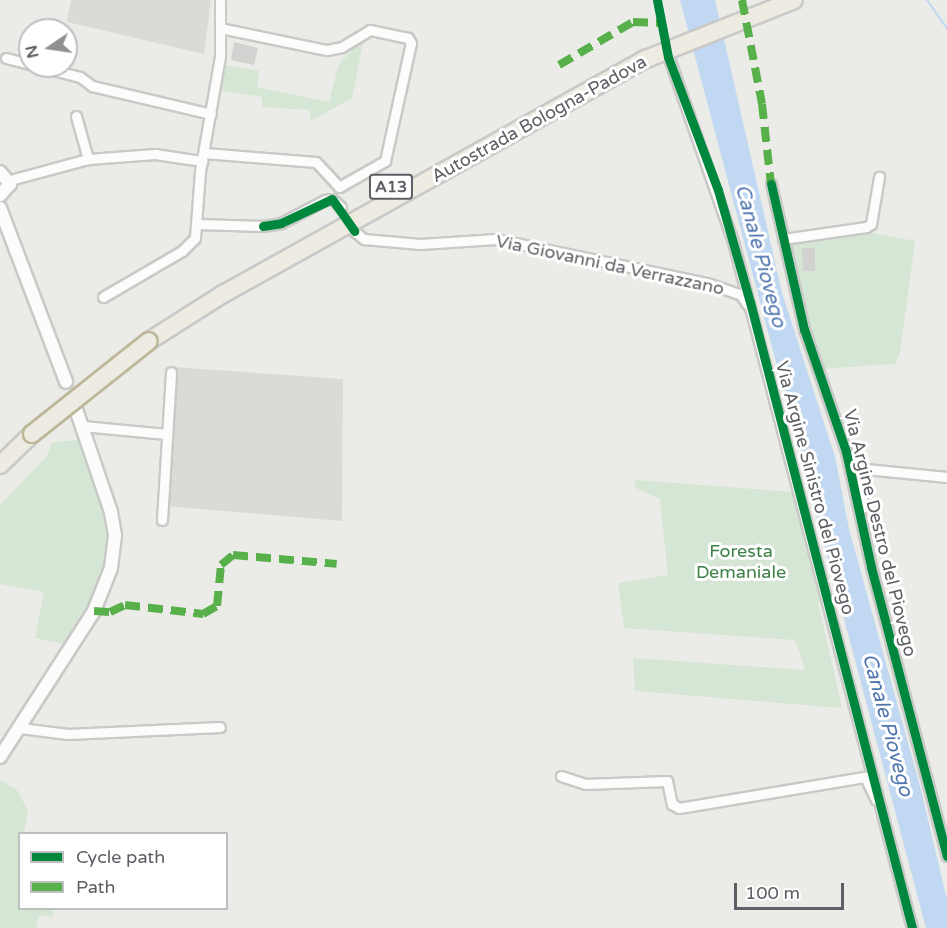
<!DOCTYPE html>
<html>
<head>
<meta charset="utf-8">
<style>
	body { margin:0 }
	#map { position:relative; width:947px; height:928px; overflow:hidden; background:#ebebe7; font-family:"Varela Round",sans-serif }
	div>[style] { position:absolute }
	.industrial>* { inset:0; background:#dbdad7 }
	.green>* { inset:0; background:#d6e6d5 }
	.water>* { inset:0; background:#c0d8f1 }
	.stream>* { height:2px; margin:-1px; padding:0 1px; transform-origin:1px; border-radius:1px; background:#c0d8f1 }
	.building>* { inset:0; background:#d2d2d0 }
	.roads { filter:drop-shadow(2px 0 #c9c9c8) drop-shadow(-2px 0 #c9c9c8) drop-shadow(0 2px #c9c9c8) drop-shadow(0 -2px #c9c9c8) }
	.street>* { height:9px; margin:-4.5px; padding:0 4.5px; transform-origin:4.5px; border-radius:4.5px; background:#fcfcfb }
	.secondary>* { height:12px; margin:-6px; padding:0 6px; transform-origin:6px; border-radius:6px; background:#fcfcfb }
	.highway>* { height:16px; margin:-8px; padding:0 8px; transform-origin:8px; border-radius:8px; background:#eeece2 }
	.bridges { filter:drop-shadow(2px 0 #beb698) drop-shadow(-2px 0 #beb698) drop-shadow(0 2px #beb698) drop-shadow(0 -2px #beb698) }
	.highway-bridge>* { height:16px; margin:-8px; padding:0 8px; transform-origin:8px; border-radius:8px; background:#eeece2 }
	.quiet>* { height:8px; margin-top:-4px; transform-origin:0; background:repeating-linear-gradient(90deg,#58b04a 0 15px,transparent 0 23px) }
	.cycleway>* { height:9px; margin:-4.5px; padding:0 4.5px; transform-origin:4.5px; border-radius:4.5px; background:#00873e }
	span { translate:-50% -50%; white-space:nowrap; text-align:center; line-height:1.15; -webkit-text-stroke:6px #fff; paint-order:stroke }
	.shield-label span { padding:2px 4px; background:#fff; border:2px solid; border-radius:4px; -webkit-text-stroke-width:0 }
	.shield-label { font-size:16px; color:#5d5f64; font-weight:700 }
	.street-label { font-size:18px; color:#5d5f64 }
	.park-label { font-size:18px; color:#3f8047 }
	.water-label { font-size:20px; color:#4f76ae; font-style:italic }
	.legend { position:absolute; left:18px; top:832px; width:210px; height:78px; box-sizing:border-box; background:#fff; border:2px solid #bebfc1; margin:0; padding:8px 10px; list-style:none; font-size:18px; color:#5d5f64 }
	.legend li { display:flex; align-items:center; gap:12px; height:30px }
	.legend b { width:30px; border:2px solid #bebfc1 }
	.north { position:absolute; left:18px; top:18px; width:60px; height:60px; box-sizing:border-box; background:#fff; border:2px solid #bebfc1; border-radius:50%; rotate:257deg; font-size:16px; font-weight:700; line-height:24px; text-align:center; color:#5d5f64 }
	.north::after { content:''; display:block; margin:auto; width:21px; height:27px; background:#8f9092; clip-path:polygon(50% 0,100% 100%,50% 72%,0 100%) }
	.scale { position:absolute; left:734px; top:883px; width:110px; height:27px; box-sizing:border-box; border:3px solid #5d5f64; border-top:0; padding-left:8px; font-size:18px; line-height:21px; white-space:nowrap; color:#5d5f64; -webkit-text-stroke:4px #fff; paint-order:stroke }
</style>
</head>
<body>
<div id="map">
	<div class="industrial">
		<div style="clip-path:polygon(71px 0,211px 0,204px 54px,67px 22px)"></div>
		<div style="clip-path:polygon(173px 367px,343px 379px,342px 521px,166px 506px)"></div>
	</div>
	<div class="green">
		<div style="clip-path:polygon(364px 38px,352px 98px,311px 121px,309px 110px,262px 107px,262px 97px,221px 91px,225px 65px,259px 71px,257px 87px,329px 102px,339px 64px)"></div>
		<div style="clip-path:polygon(875px 227px,873px 233px,915px 241px,900px 353px,895px 364px,820px 369px,788px 246px,792px 240px)"></div>
		<div style="clip-path:polygon(80px 440px,110px 528px,107px 568px,88px 612px,66px 644px,35px 638px,44px 592px,0 584px,0 505px,47px 456px,52px 442px)"></div>
		<div style="clip-path:polygon(636px 480px,795px 492px,827px 598px,818px 602px,842px 708px,635px 691px,633px 658px,805px 670px,795px 640px,624px 628px,618px 583px,668px 575px,660px 499px,634px 487px)"></div>
		<div style="clip-path:polygon(0 780px,17px 790px,28px 811px,24px 833px,20px 834px,20px 908px,53px 909px,53px 917px,39px 915px,36px 928px,0 928px)"></div>
	</div>
	<div class="water">
		<div style="clip-path:polygon(680px 0,715px 0,782px 293px,835px 457px,849px 529px,921px 790px,947px 900px,947px 928px,926px 928px)"></div>
	</div>
	<div class="stream">
		<div style="left:927px;top:0;width:35px;rotate:55deg"></div>
	</div>
	<div class="building">
		<div style="clip-path:polygon(234px 42px,258px 48px,254px 65px,231px 60px)"></div>
		<div style="clip-path:polygon(802px 248px,815px 248px,815px 271px,803px 271px)"></div>
	</div>
	<div class="roads">
		<div class="street">
			<div style="left:6px;top:58px;width:25px;rotate:14deg"></div>
			<div style="left:670px;top:61px;width:192px;rotate:70.8deg"></div>
			<div style="left:733px;top:242px;width:709px;rotate:75.38deg"></div>
			<div style="left:37px;top:66px;width:44px;rotate:14.3deg"></div>
			<div style="left:80px;top:77px;width:15px;rotate:37deg"></div>
			<div style="left:92px;top:86px;width:122px;rotate:13.2deg"></div>
			<div style="left:76px;top:116px;width:45px;rotate:74.4deg"></div>
			<div style="left:204px;top:153px;width:112px;rotate:4.6deg"></div>
			<div style="left:316px;top:162px;width:34px;rotate:47deg"></div>
			<div style="left:339px;top:187px;width:53px;rotate:-29.5deg"></div>
			<div style="left:385px;top:161px;width:121px;rotate:-77.6deg"></div>
			<div style="left:411px;top:43px;width:6px;rotate:-121deg"></div>
			<div style="left:408px;top:38px;width:39px;rotate:-168deg"></div>
			<div style="left:370px;top:30px;width:33px;rotate:149deg"></div>
			<div style="left:342px;top:47px;width:16px;rotate:169deg"></div>
			<div style="left:326px;top:50px;width:108px;rotate:-168.3deg"></div>
			<div style="left:10px;top:180px;width:81px;rotate:-15.1deg"></div>
			<div style="left:88px;top:159px;width:67px;rotate:-4.3deg"></div>
			<div style="left:155px;top:154px;width:48px;rotate:8.5deg"></div>
			<div style="left:771px;top:184px;width:149px;rotate:77.2deg"></div>
			<div style="left:804px;top:329px;width:130px;rotate:71.1deg"></div>
			<div style="left:846px;top:452px;width:118px;rotate:77.7deg"></div>
			<div style="left:871px;top:567px;width:299px;rotate:75.3deg"></div>
			<div style="left:198px;top:224px;width:65px;rotate:1.8deg"></div>
			<div style="left:263px;top:226px;width:18px;rotate:-9deg"></div>
			<div style="left:281px;top:223px;width:50px;rotate:-27.6deg"></div>
			<div style="left:325px;top:200px;width:7px;rotate:-8deg"></div>
			<div style="left:332px;top:199px;width:12px;rotate:42deg"></div>
			<div style="left:354px;top:231px;width:13px;rotate:39deg"></div>
			<div style="left:364px;top:239px;width:56px;rotate:5.1deg"></div>
			<div style="left:420px;top:244px;width:76px;rotate:-3.8deg"></div>
			<div style="left:496px;top:239px;width:216px;rotate:11.8deg"></div>
			<div style="left:707px;top:283px;width:36px;rotate:19deg"></div>
			<div style="left:741px;top:295px;width:11px;rotate:56deg"></div>
			<div style="left:783px;top:239px;width:84px;rotate:-8.2deg"></div>
			<div style="left:866px;top:227px;width:6px;rotate:-31deg"></div>
			<div style="left:871px;top:224px;width:48px;rotate:-80.3deg"></div>
			<div style="left:103px;top:297px;width:91px;rotate:-30.2deg"></div>
			<div style="left:182px;top:251px;width:18px;rotate:-45deg"></div>
			<div style="left:195px;top:238px;width:67px;rotate:-85.7deg"></div>
			<div style="left:200px;top:171px;width:117px;rotate:-80.1deg"></div>
			<div style="left:220px;top:56px;width:56px;rotate:-90deg"></div>
			<div style="left:82px;top:426px;width:85px;rotate:5.4deg"></div>
			<div style="left:862px;top:508px;width:36px;rotate:-90deg"></div>
			<div style="left:862px;top:472px;width:5px;rotate:-37deg"></div>
			<div style="left:866px;top:469px;width:81px;rotate:5.6deg"></div>
			<div style="left:162px;top:520px;width:148px;rotate:-86.5deg"></div>
			<div style="left:20px;top:728px;width:48px;rotate:7.1deg"></div>
			<div style="left:68px;top:734px;width:152px;rotate:-2.6deg"></div>
			<div style="left:561px;top:776px;width:25px;rotate:18deg"></div>
			<div style="left:585px;top:784px;width:82px;rotate:-2.1deg"></div>
			<div style="left:667px;top:781px;width:24px;rotate:78deg"></div>
			<div style="left:672px;top:804px;width:8px;rotate:30deg"></div>
			<div style="left:679px;top:808px;width:189px;rotate:-9.5deg"></div>
			<div style="left:865px;top:777px;width:25px;rotate:64deg"></div>
		</div>
		<div class="secondary">
			<div style="left:0;top:172px;width:16px;rotate:50deg"></div>
			<div style="left:10px;top:184px;width:15px;rotate:132deg"></div>
			<div style="left:0;top:208px;width:186px;rotate:69.2deg"></div>
			<div style="left:0;top:757px;width:174px;rotate:-57.2deg"></div>
			<div style="left:94px;top:611px;width:46px;rotate:-68.4deg"></div>
			<div style="left:111px;top:568px;width:33px;rotate:-83deg"></div>
			<div style="left:115px;top:535px;width:23px;rotate:-100deg"></div>
			<div style="left:111px;top:512px;width:109px;rotate:-108.8deg"></div>
		</div>
		<div class="highway">
			<div style="left:149px;top:341px;width:88px;rotate:-32.4deg"></div>
			<div style="left:223px;top:294px;width:484px;rotate:-29.1deg"></div>
			<div style="left:646px;top:59px;width:159px;rotate:-21.7deg"></div>
			<div style="left:0;top:465px;width:45px;rotate:-44.1deg"></div>
		</div>
	</div>
	<div class="bridges">
		<div class="highway-bridge">
			<div style="left:32px;top:434px;width:149px;rotate:-38.5deg"></div>
		</div>
	</div>
	<div class="quiet">
		<div style="left:742px;top:0;width:106px;rotate:79.1deg"></div>
		<div style="left:762px;top:104px;width:81px;rotate:83.6deg"></div>
		<div style="left:559px;top:65px;width:86px;rotate:-30.2deg"></div>
		<div style="left:633px;top:22px;width:28px;rotate:2deg"></div>
		<div style="left:94px;top:611px;width:16px;rotate:4deg"></div>
		<div style="left:110px;top:612px;width:17px;rotate:-25deg"></div>
		<div style="left:125px;top:605px;width:79px;rotate:6.6deg"></div>
		<div style="left:203px;top:614px;width:16px;rotate:-30deg"></div>
		<div style="left:217px;top:606px;width:41px;rotate:-84.4deg"></div>
		<div style="left:221px;top:565px;width:16px;rotate:-40deg"></div>
		<div style="left:233px;top:555px;width:104px;rotate:4.9deg"></div>
	</div>
	<div class="cycleway">
		<div style="left:657px;top:0;width:58px;rotate:79.1deg"></div>
		<div style="left:668px;top:57px;width:142px;rotate:69.4deg"></div>
		<div style="left:718px;top:190px;width:116px;rotate:74.1deg"></div>
		<div style="left:750px;top:302px;width:647px;rotate:75.49deg"></div>
		<div style="left:771px;top:184px;width:149px;rotate:77.2deg"></div>
		<div style="left:804px;top:329px;width:130px;rotate:71.1deg"></div>
		<div style="left:846px;top:452px;width:118px;rotate:77.7deg"></div>
		<div style="left:871px;top:567px;width:299px;rotate:75.3deg"></div>
		<div style="left:263px;top:226px;width:18px;rotate:-9deg"></div>
		<div style="left:281px;top:223px;width:56px;rotate:-25.2deg"></div>
		<div style="left:332px;top:199px;width:39px;rotate:55deg"></div>
	</div>
	<div class="shield-label">
		<span style="left:391px;top:187px">A13</span>
	</div>
	<div class="street-label">
		<span style="left:539px;top:119px;rotate:-29deg">Autostrada Bologna-Padova</span>
		<span style="left:610px;top:265px;rotate:12deg">Via Giovanni da Verrazzano</span>
		<span style="left:815px;top:488px;rotate:75deg">Via Argine Sinistro del Piovego</span>
		<span style="left:880px;top:533px;rotate:76deg">Via Argine Destro del Piovego</span>
	</div>
	<div class="park-label">
		<span style="left:741px;top:562px">Foresta<br>Demaniale</span>
	</div>
	<div class="water-label">
		<span style="left:760px;top:256px;rotate:75deg">Canale Piovego</span>
		<span style="left:887px;top:725px;rotate:75deg">Canale Piovego</span>
	</div>
	<ul class="legend">
	<li><b style="height:8px;background:#00873e"></b>Cycle path</li>
	<li><b style="height:8px;background:#58b04a"></b>Path</li>
	</ul>
	<div class="north">N</div>
	<div class="scale">100 m</div>
</div>
</body>
</html>
